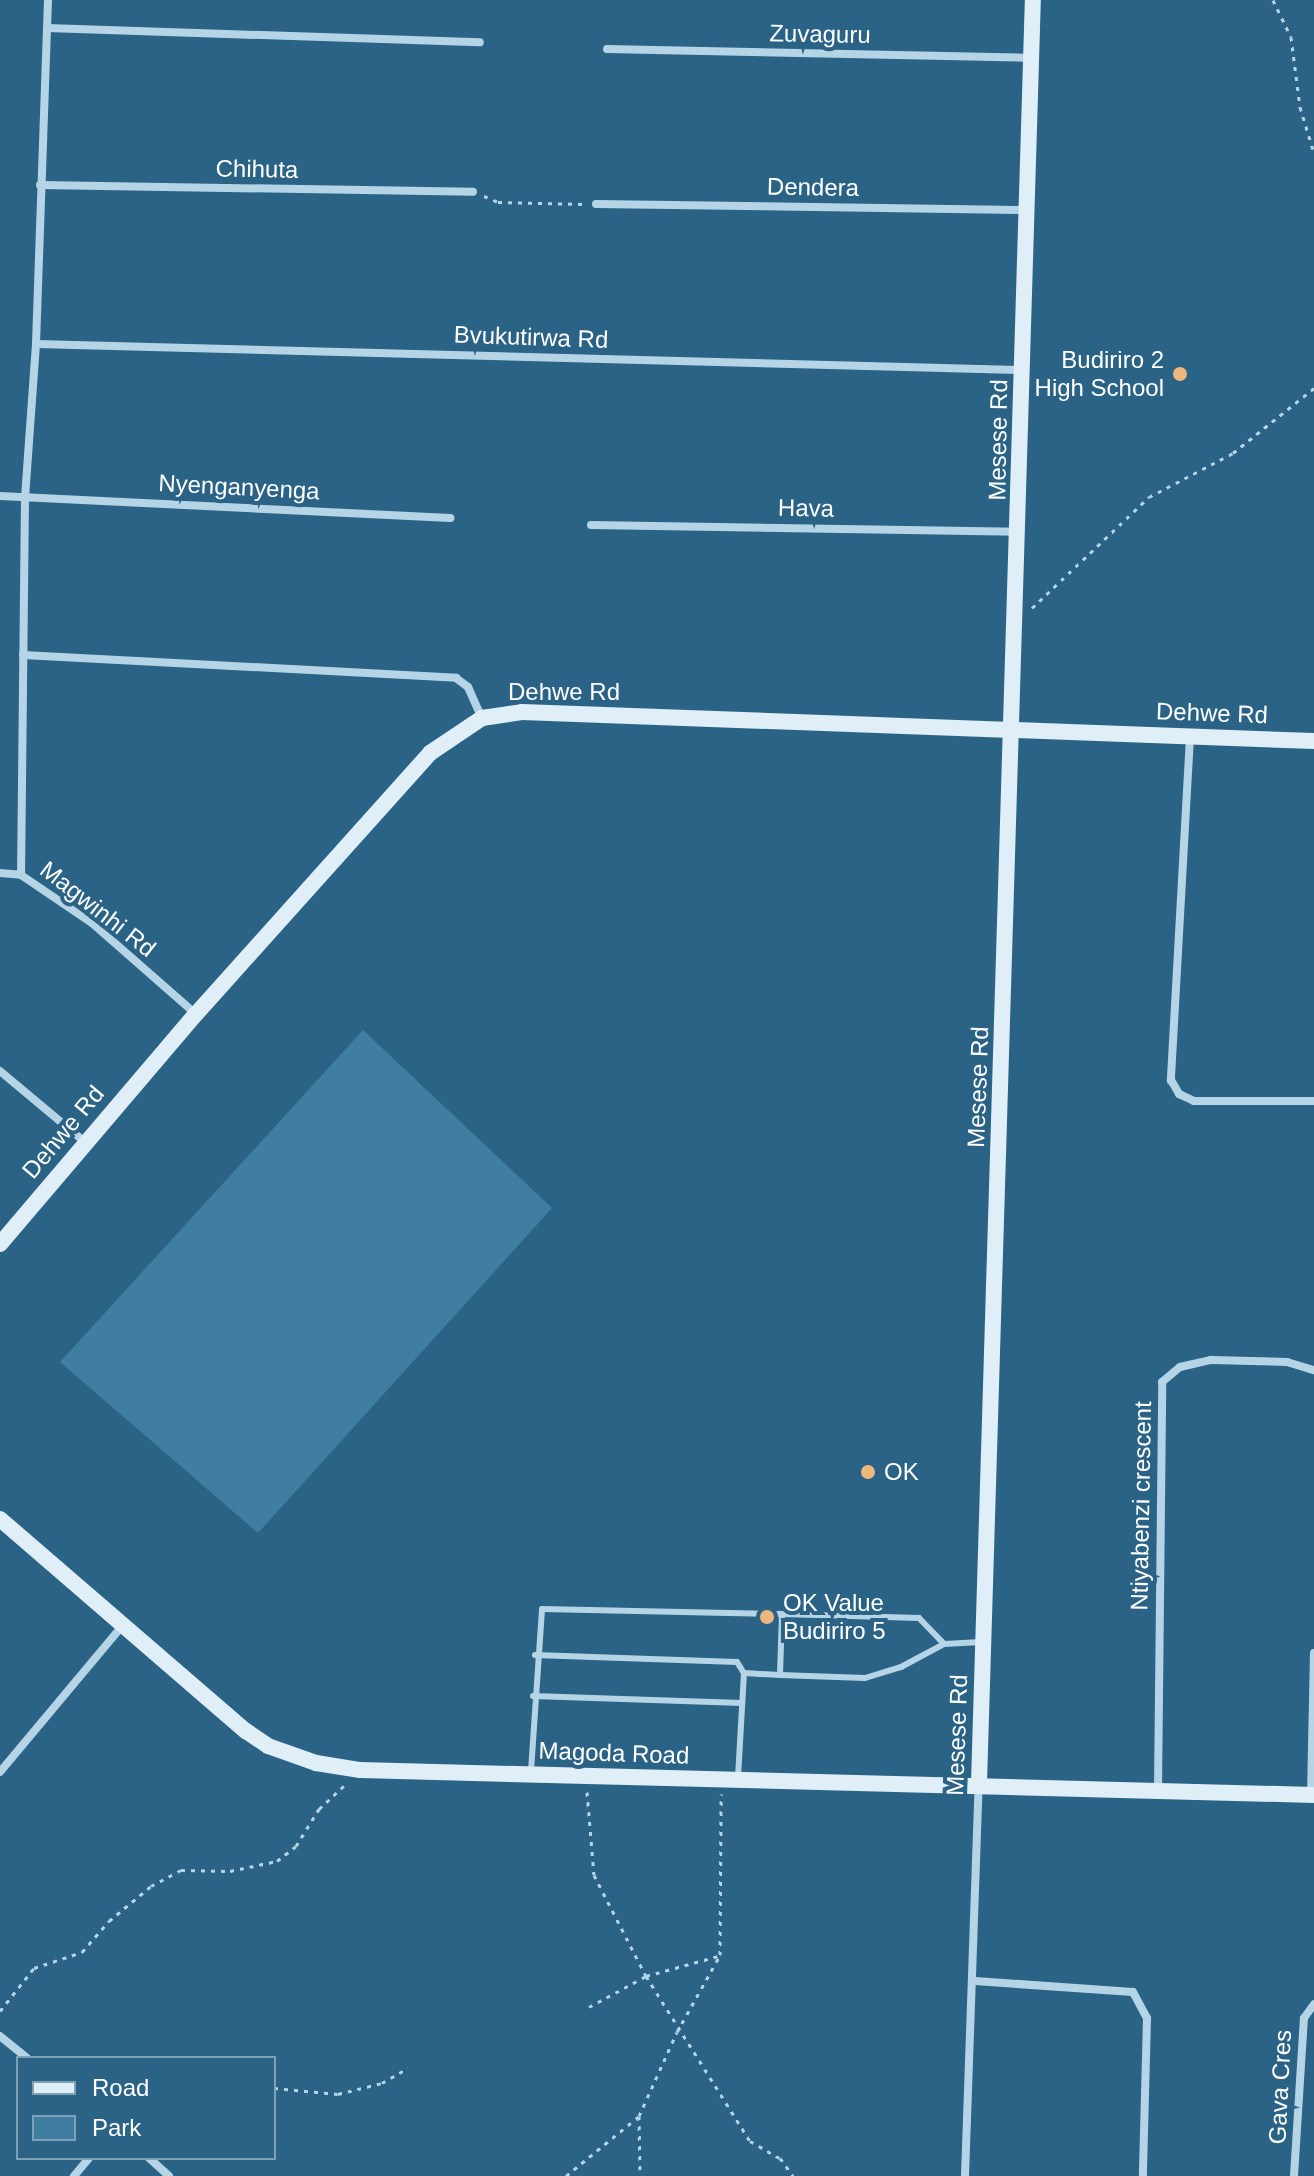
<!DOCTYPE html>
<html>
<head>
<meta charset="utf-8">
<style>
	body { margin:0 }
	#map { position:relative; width:1314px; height:2176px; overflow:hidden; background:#2a6385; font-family:Arial,sans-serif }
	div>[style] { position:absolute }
	.green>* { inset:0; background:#3f7ea1 }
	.path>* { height:3px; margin-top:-1.5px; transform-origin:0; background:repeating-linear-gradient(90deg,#b5d5e7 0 4px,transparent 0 10px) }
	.lane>* { height:6px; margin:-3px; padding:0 3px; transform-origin:3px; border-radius:3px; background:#b5d5e7 }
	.street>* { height:8px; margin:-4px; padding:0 4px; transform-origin:4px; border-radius:4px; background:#b5d5e7 }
	.secondary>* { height:16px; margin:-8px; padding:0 8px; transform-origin:8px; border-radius:8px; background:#dfeef7 }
	.dots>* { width:22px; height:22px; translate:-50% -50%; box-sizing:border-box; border:4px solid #2a6385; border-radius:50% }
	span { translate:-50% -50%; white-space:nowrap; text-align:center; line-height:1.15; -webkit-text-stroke:8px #2a6385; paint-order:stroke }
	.street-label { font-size:24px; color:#fff }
	.poi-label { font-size:24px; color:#fff }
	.right { translate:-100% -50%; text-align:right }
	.left { translate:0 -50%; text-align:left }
	.legend { position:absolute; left:16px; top:2056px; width:260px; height:104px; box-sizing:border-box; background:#2a6385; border:2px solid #7fa1b6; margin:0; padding:10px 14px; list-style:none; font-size:24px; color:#fff }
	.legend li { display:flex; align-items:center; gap:16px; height:40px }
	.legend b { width:40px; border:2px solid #7fa1b6 }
</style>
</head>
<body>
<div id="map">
	<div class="green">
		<div style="clip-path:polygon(363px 1030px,552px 1208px,258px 1533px,60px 1362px)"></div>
	</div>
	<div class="path">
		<div style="left:1273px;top:0;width:41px;rotate:64.1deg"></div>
		<div style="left:1291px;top:37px;width:71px;rotate:82.7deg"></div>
		<div style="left:1300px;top:107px;width:48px;rotate:73.1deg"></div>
		<div style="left:484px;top:196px;width:15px;rotate:23deg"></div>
		<div style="left:498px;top:202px;width:85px;rotate:1.3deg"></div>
		<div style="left:1032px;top:608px;width:161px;rotate:-43.5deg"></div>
		<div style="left:1149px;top:497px;width:95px;rotate:-27.6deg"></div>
		<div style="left:1233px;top:453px;width:104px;rotate:-38.7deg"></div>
		<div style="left:587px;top:1792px;width:83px;rotate:85.2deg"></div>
		<div style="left:594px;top:1875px;width:114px;rotate:62.8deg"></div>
		<div style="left:646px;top:1976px;width:195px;rotate:57.8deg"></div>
		<div style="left:750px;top:2141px;width:34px;rotate:30deg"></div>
		<div style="left:780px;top:2158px;width:22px;rotate:54deg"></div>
		<div style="left:589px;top:2007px;width:65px;rotate:-28.5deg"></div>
		<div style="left:646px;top:1976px;width:75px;rotate:-15.5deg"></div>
		<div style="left:0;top:2011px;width:55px;rotate:-51.7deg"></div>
		<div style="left:34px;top:1968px;width:51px;rotate:-18.4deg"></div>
		<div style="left:82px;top:1952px;width:41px;rotate:-48.9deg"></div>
		<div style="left:109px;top:1921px;width:55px;rotate:-39.8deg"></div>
		<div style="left:151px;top:1886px;width:34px;rotate:-28deg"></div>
		<div style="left:181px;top:1870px;width:49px;rotate:1.2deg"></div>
		<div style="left:230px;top:1871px;width:48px;rotate:-12deg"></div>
		<div style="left:277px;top:1861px;width:24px;rotate:-38deg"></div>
		<div style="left:296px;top:1846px;width:44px;rotate:-58.1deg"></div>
		<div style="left:319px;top:1809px;width:37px;rotate:-43deg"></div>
		<div style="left:274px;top:2088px;width:64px;rotate:5.4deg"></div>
		<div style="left:338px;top:2094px;width:45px;rotate:-14deg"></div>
		<div style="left:382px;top:2083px;width:30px;rotate:-30deg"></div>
		<div style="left:639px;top:2116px;width:60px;rotate:89deg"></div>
		<div style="left:566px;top:2176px;width:94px;rotate:-39.4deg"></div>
		<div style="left:639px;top:2116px;width:92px;rotate:-65.7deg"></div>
		<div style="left:677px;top:2032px;width:88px;rotate:-60.8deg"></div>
		<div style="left:720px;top:1955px;width:161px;rotate:-89.6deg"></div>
	</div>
	<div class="lane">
		<div style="left:782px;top:1614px;width:137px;rotate:1.7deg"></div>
		<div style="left:919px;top:1618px;width:36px;rotate:46deg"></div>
		<div style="left:535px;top:1655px;width:202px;rotate:2deg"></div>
		<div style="left:737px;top:1662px;width:13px;rotate:58deg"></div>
		<div style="left:744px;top:1673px;width:105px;rotate:93.3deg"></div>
		<div style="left:780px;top:1675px;width:85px;rotate:2deg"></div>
		<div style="left:865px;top:1678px;width:38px;rotate:-17deg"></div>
		<div style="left:901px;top:1667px;width:49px;rotate:-28.1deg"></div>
		<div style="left:944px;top:1644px;width:37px;rotate:-3deg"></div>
		<div style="left:533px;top:1696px;width:209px;rotate:1.9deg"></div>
		<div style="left:531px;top:1771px;width:162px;rotate:-86.1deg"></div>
		<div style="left:542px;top:1609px;width:240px;rotate:1.2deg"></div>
		<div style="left:782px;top:1614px;width:61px;rotate:91.9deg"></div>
		<div style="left:780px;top:1675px;width:36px;rotate:-177deg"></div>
	</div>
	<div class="street">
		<div style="left:48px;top:0;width:344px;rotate:92deg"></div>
		<div style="left:36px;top:344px;width:153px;rotate:94.1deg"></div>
		<div style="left:25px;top:497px;width:378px;rotate:90.6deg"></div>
		<div style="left:21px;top:875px;width:86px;rotate:34.1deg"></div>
		<div style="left:92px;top:923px;width:138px;rotate:41.2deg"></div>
		<div style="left:47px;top:28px;width:433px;rotate:1.9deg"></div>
		<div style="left:607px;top:49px;width:425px;rotate:1.2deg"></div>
		<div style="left:40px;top:185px;width:433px;rotate:0.9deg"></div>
		<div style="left:596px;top:204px;width:432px;rotate:0.8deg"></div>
		<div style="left:36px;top:344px;width:987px;rotate:1.51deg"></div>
		<div style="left:0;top:496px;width:451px;rotate:2.8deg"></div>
		<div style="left:591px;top:525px;width:427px;rotate:0.9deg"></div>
		<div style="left:23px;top:655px;width:434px;rotate:3deg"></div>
		<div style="left:456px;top:678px;width:15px;rotate:37deg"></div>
		<div style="left:468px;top:687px;width:34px;rotate:66deg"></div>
		<div style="left:1190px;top:737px;width:344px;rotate:93.2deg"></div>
		<div style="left:1171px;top:1080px;width:16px;rotate:60deg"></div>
		<div style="left:1179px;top:1094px;width:17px;rotate:25deg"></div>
		<div style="left:1194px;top:1101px;width:120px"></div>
		<div style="left:0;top:873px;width:21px;rotate:5deg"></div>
		<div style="left:0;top:1071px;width:111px;rotate:39.9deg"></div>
		<div style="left:0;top:1772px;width:192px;rotate:-50.1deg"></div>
		<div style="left:1158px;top:1790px;width:408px;rotate:-89.4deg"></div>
		<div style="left:1162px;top:1382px;width:23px;rotate:-40deg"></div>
		<div style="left:1180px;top:1367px;width:32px;rotate:-13deg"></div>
		<div style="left:1211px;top:1360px;width:76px;rotate:1.5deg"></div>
		<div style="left:1287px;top:1362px;width:28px;rotate:17deg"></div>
		<div style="left:1311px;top:1795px;width:142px;rotate:-88.8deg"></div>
		<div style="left:975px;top:1981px;width:158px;rotate:4deg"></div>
		<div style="left:1133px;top:1992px;width:30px;rotate:62deg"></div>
		<div style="left:1147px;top:2018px;width:158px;rotate:91.5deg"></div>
		<div style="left:0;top:2036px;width:35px;rotate:39deg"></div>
		<div style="left:149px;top:2158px;width:27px;rotate:42deg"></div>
		<div style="left:74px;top:2176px;width:23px;rotate:-50deg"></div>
		<div style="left:965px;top:2176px;width:393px;rotate:-88deg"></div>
		<div style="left:1294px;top:2176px;width:158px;rotate:-86.4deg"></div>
		<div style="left:1304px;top:2018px;width:17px;rotate:-54deg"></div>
	</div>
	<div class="secondary">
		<div style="left:0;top:1244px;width:302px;rotate:-49.6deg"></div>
		<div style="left:196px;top:1014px;width:351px;rotate:-48.1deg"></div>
		<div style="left:430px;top:753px;width:63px;rotate:-33.9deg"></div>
		<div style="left:482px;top:718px;width:40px;rotate:-8.5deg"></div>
		<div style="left:522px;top:712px;width:793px;rotate:2.1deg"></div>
		<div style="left:0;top:1519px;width:325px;rotate:40.8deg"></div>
		<div style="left:246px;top:1731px;width:27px;rotate:34deg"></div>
		<div style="left:268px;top:1746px;width:51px;rotate:19.5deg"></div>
		<div style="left:316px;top:1763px;width:45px;rotate:9deg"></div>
		<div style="left:360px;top:1770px;width:954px;rotate:1.5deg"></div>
		<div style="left:979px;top:1783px;width:1784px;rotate:-88.27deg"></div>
	</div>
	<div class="dots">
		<div style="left:1180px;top:374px;background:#edb77d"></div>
		<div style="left:868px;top:1472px;background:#edb77d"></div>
		<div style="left:767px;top:1617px;background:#edb77d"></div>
	</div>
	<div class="street-label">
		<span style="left:820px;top:34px;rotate:1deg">Zuvaguru</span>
		<span style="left:257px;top:169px;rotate:1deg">Chihuta</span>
		<span style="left:813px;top:187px;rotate:1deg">Dendera</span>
		<span style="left:531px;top:337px;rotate:2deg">Bvukutirwa Rd</span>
		<span style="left:998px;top:440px;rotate:-89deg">Mesese Rd</span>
		<span style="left:239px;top:487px;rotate:3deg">Nyenganyenga</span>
		<span style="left:806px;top:508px;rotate:1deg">Hava</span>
		<span style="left:564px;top:692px">Dehwe Rd</span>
		<span style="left:1212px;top:713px;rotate:2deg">Dehwe Rd</span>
		<span style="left:98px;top:909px;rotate:38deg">Magwinhi Rd</span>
		<span style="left:978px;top:1087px;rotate:-88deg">Mesese Rd</span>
		<span style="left:63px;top:1132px;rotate:-50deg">Dehwe Rd</span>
		<span style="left:1141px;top:1506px;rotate:-89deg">Ntiyabenzi crescent</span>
		<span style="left:957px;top:1735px;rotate:-88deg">Mesese Rd</span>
		<span style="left:614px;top:1753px;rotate:2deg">Magoda Road</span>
		<span style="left:1280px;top:2087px;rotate:-87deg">Gava Cres</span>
	</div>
	<div class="poi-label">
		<span class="right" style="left:1164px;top:374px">Budiriro 2<br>High School</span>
		<span class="left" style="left:884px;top:1472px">OK</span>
		<span class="left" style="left:783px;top:1617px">OK Value<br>Budiriro 5</span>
	</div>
	<ul class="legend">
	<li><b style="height:10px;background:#dfeef7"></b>Road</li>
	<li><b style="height:22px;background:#3f7ea1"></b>Park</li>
	</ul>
</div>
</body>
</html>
